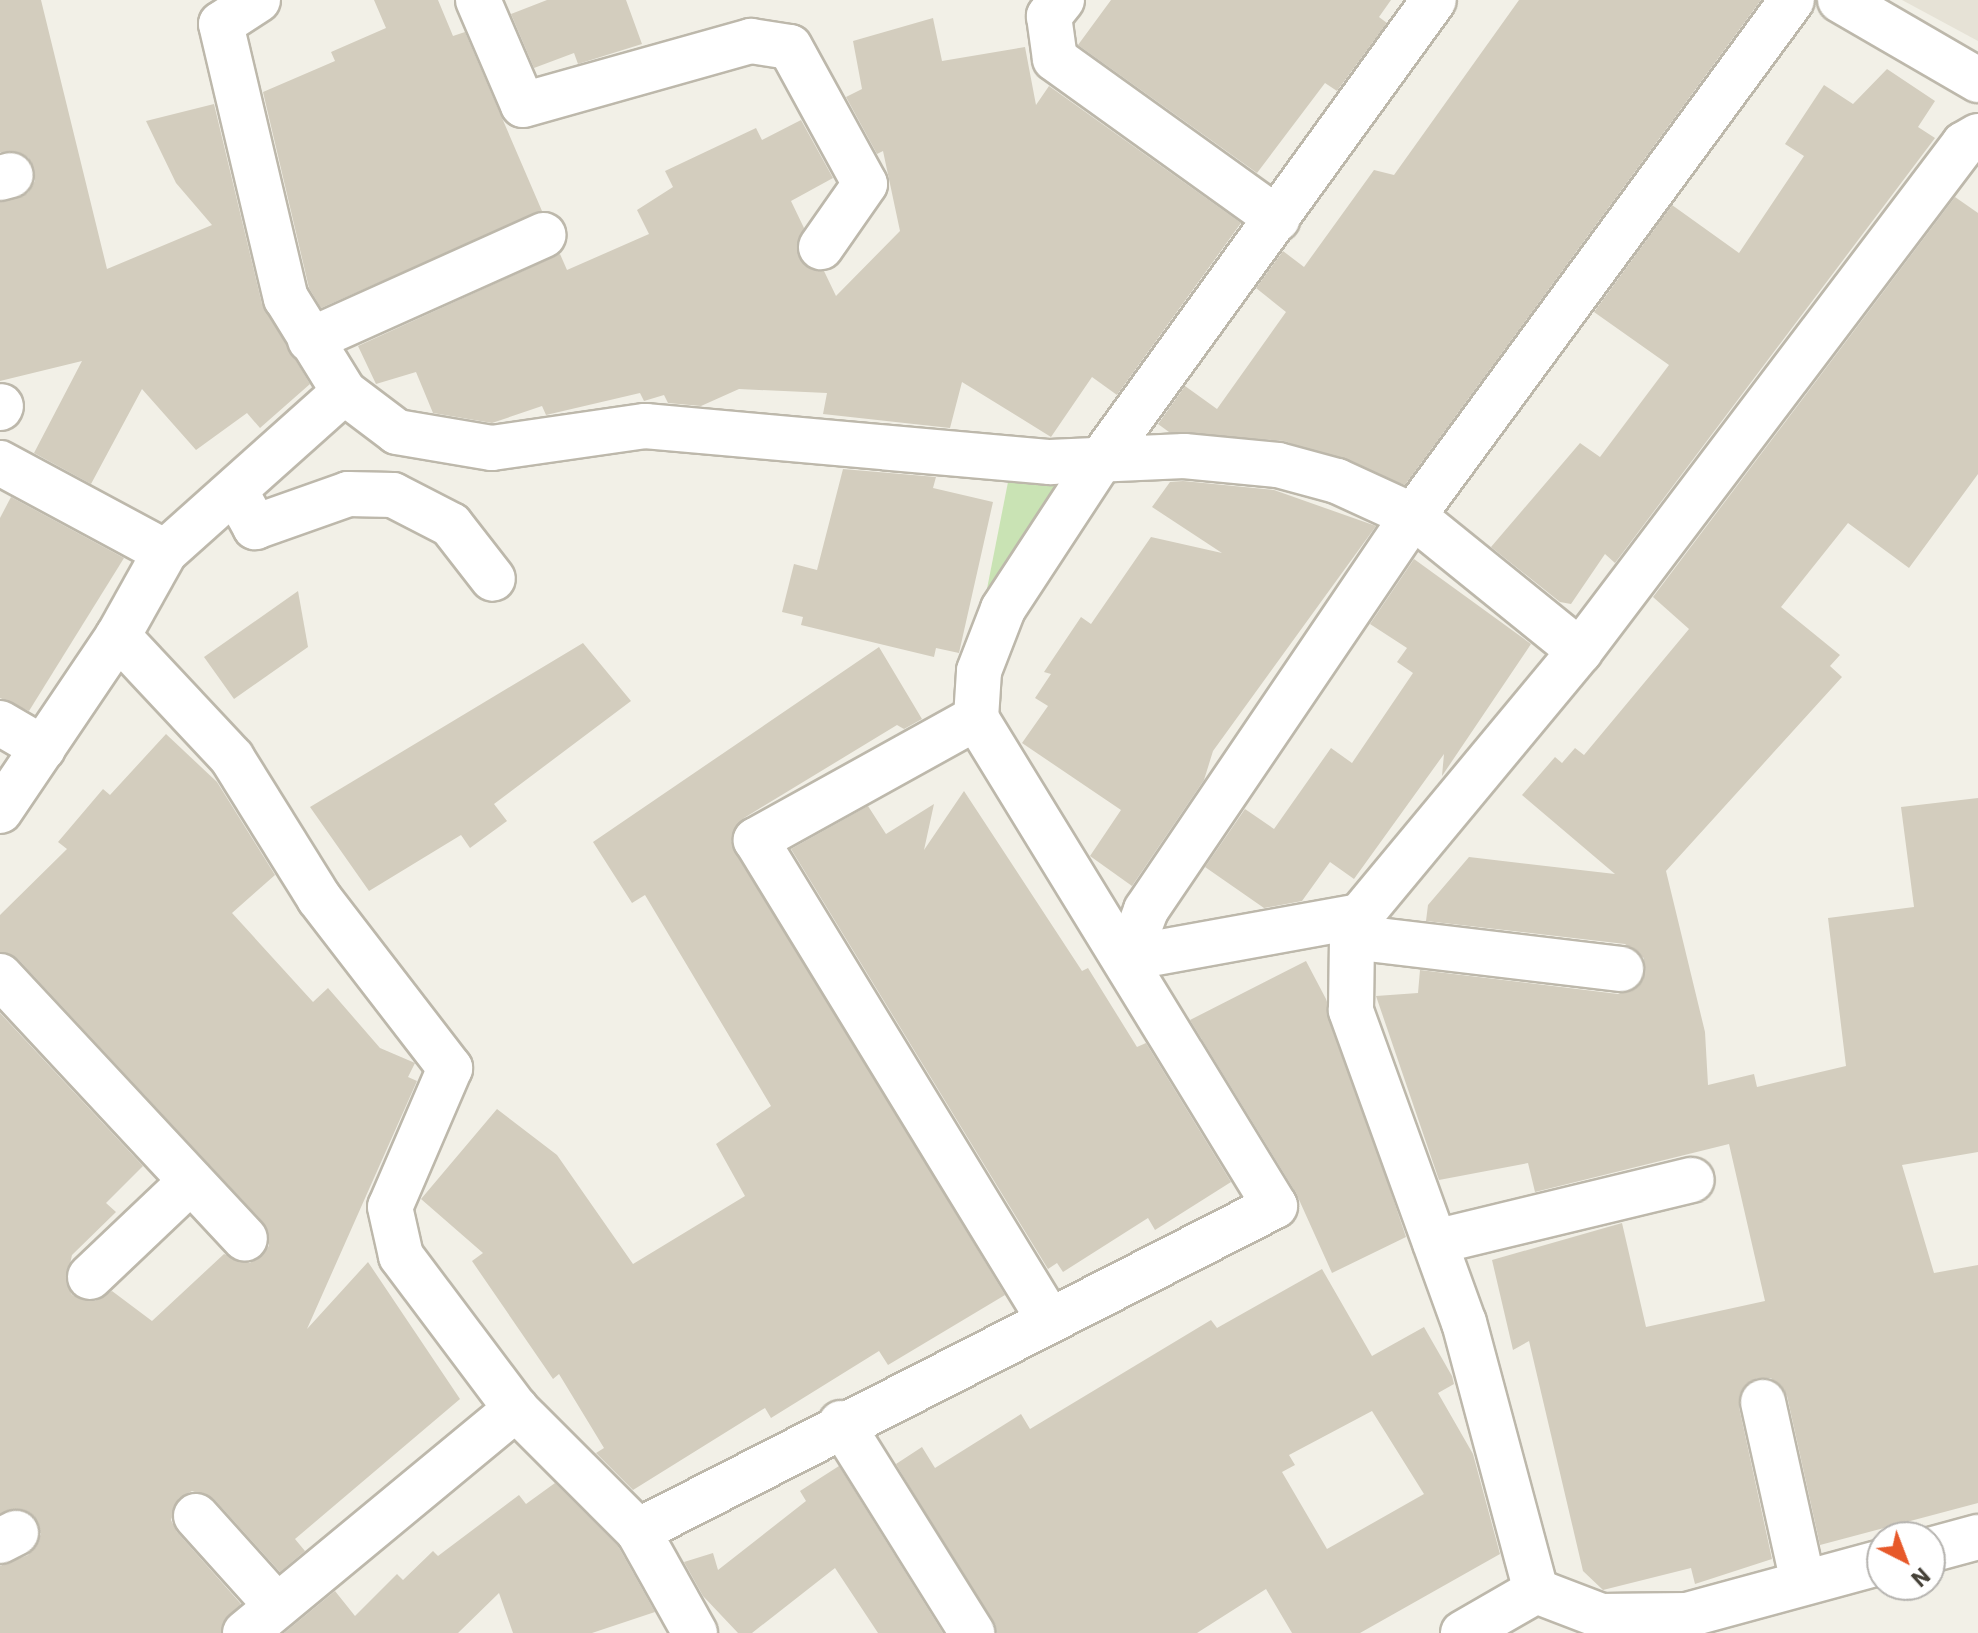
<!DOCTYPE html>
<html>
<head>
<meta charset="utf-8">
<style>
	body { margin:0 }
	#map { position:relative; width:1978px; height:1633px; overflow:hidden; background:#f2f0e7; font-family:"IBM Plex Sans",sans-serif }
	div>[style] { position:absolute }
	.residential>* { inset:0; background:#e6e2d6 }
	.green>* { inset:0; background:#c9e3b4 }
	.building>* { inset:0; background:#d3cdbe }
	.roads { filter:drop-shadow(2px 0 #bdb8ab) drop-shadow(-2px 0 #bdb8ab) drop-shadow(0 2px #bdb8ab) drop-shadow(0 -2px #bdb8ab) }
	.minor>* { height:44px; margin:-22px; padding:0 22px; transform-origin:22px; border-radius:22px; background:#fff }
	span { translate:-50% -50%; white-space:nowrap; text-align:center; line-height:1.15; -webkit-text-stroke:7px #fff; paint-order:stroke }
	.north { position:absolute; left:1866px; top:1521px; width:80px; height:80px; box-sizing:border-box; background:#fff; border:2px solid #b5b3af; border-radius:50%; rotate:138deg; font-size:22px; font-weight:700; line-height:32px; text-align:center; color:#454137 }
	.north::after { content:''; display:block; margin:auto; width:28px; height:36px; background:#e7592a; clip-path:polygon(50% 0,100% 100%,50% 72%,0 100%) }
</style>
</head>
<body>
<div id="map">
	<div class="residential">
		<div style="clip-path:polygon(1902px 0,1978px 0,1978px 41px)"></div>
	</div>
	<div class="green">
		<div style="clip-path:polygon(1009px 477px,1072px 483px,985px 599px)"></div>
	</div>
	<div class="building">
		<div style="clip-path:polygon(0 0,41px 0,107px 269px,212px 225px,176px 183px,146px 121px,214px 104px,262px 304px,310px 384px,260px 428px,247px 413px,196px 450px,142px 389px,91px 484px,34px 453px,82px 361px,0 381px,0 202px,28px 193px,35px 181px,28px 157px,0 152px)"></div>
		<div style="clip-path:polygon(374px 0,438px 0,453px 36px,465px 32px,542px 211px,321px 308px,309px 288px,263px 92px,335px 61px,331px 52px,386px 28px)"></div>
		<div style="clip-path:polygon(547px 0,626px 0,642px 44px,578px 64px,574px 53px,534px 68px,511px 14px)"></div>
		<div style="clip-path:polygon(1111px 0,1391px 0,1379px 17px,1387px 23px,1337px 91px,1325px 83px,1257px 173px,1078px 45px)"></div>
		<div style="clip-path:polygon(1519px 0,1761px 0,1405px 485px,1284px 441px,1169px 432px,1158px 424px,1185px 386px,1217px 409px,1286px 312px,1256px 288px,1283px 251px,1304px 267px,1374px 170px,1394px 175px)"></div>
		<div style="clip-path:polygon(933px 18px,942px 61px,1025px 47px,1036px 105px,1049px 86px,1241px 223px,1117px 395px,1092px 377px,1051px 437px,962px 382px,950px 428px,823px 414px,827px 393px,739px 389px,701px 406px,668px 403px,664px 395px,644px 401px,640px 393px,546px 415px,542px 406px,492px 423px,433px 413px,416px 372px,376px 384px,358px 346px,560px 254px,567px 270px,649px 234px,637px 210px,673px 187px,665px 171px,756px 128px,762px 140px,801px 120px,833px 178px,791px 201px,804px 228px,799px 258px,824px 271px,836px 296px,900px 231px,883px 151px,877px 154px,846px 97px,862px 89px,853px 41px)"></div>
		<div style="clip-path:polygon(1887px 69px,1935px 101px,1918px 127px,1935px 138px,1615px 563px,1605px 554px,1571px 604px,1560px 602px,1491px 547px,1580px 443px,1600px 457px,1669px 365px,1594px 312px,1672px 205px,1739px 253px,1804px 156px,1785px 144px,1824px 85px,1853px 104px)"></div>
		<div style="clip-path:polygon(1955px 197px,1978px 213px,1978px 474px,1909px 568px,1848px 523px,1781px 607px,1840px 655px,1830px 666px,1842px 677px,1666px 871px,1705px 1032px,1708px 1085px,1754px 1074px,1757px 1087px,1846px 1066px,1828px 918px,1914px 907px,1901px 807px,1978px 798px,1978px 1152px,1902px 1165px,1934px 1273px,1978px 1265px,1978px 1503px,1820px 1545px,1787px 1396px,1771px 1378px,1757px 1378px,1740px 1394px,1739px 1407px,1772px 1559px,1695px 1584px,1691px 1568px,1603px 1590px,1583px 1571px,1529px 1341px,1513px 1350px,1492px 1260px,1622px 1223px,1646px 1327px,1765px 1301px,1729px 1144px,1535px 1192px,1528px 1163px,1439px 1180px,1376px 996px,1418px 993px,1420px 970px,1618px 994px,1641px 983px,1644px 958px,1625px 944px,1426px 921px,1428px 905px,1469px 857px,1615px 874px,1522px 795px,1555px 757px,1562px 763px,1575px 748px,1584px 755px,1689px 629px,1653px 597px)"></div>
		<div style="clip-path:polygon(843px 469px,936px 477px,933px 488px,993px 502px,959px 653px,936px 648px,934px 657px,801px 625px,803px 617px,782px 612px,794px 564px,817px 570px)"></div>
		<div style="clip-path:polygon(1183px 481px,1274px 490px,1376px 526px,1213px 751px,1204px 780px,1132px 886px,1090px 856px,1121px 810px,1022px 743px,1048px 706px,1035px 698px,1051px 674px,1044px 672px,1081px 617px,1091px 624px,1151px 537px,1222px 553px,1152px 507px,1170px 482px)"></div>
		<div style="clip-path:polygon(11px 497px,124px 558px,29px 711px,0 698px,0 518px)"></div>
		<div style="clip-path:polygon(1414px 559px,1531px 644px,1442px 776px,1444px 754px,1354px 879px,1330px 862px,1302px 901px,1264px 908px,1205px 867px,1245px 809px,1274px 829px,1331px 748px,1352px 763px,1413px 673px,1397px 662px,1407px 648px,1370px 624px)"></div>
		<div style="clip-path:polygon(298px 591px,308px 647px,234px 699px,204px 657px)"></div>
		<div style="clip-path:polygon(583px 643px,631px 701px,494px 804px,507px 821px,470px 848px,461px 835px,369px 891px,310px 807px)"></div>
		<div style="clip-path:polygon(879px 647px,922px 719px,904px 729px,897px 725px,744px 818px,731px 841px,1005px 1295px,888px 1365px,879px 1351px,771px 1418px,765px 1408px,633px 1490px,596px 1453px,604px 1448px,559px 1374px,553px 1379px,472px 1261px,483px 1253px,421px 1199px,497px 1109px,557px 1155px,633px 1264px,745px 1196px,716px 1144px,771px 1106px,645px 895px,632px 903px,593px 842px)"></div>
		<div style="clip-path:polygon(166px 734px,217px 782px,275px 875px,232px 913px,313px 1002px,328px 988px,380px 1048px,415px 1063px,408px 1077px,417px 1081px,307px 1329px,368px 1262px,460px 1399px,295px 1539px,305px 1551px,280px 1572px,214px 1499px,192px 1491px,179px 1498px,171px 1520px,177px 1532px,241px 1604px,221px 1633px,0 1633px,0 1566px,28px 1555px,41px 1534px,29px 1512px,0 1513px,0 1013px,143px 1166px,106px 1203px,116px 1212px,72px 1255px,66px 1282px,72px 1295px,95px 1301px,112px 1291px,152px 1321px,224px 1254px,250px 1263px,269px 1246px,263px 1222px,18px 959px,0 952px,0 915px,67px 849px,58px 842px,103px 789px,110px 795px)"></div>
		<div style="clip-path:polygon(964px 791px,1082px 971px,1088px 968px,1137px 1047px,1146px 1043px,1231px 1182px,1155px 1230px,1148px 1218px,1063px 1272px,1057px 1263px,1048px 1269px,791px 849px,868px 806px,886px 834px,934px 804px,924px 850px)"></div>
		<div style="clip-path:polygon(1306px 961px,1326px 999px,1406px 1237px,1332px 1273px,1296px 1193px,1190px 1020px)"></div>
		<div style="clip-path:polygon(evenodd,1322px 1269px,1372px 1356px,1424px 1327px,1452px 1376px,1454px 1384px,1438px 1393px,1473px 1454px,1500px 1554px,1360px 1633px,1292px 1633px,1266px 1589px,1197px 1633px,997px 1633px,896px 1464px,922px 1447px,935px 1468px,1021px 1414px,1030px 1429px,1211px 1320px,1217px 1328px,1322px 1269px,1372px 1411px,1424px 1494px,1327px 1549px,1282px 1472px,1295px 1465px,1289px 1455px,1372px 1411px)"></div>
		<div style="clip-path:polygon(839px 1466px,943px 1633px,878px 1633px,835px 1568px,752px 1633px,738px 1633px,703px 1596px,684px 1562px,713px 1553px,718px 1570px,806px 1501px,800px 1491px)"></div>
		<div style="clip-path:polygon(555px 1483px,618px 1546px,655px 1612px,592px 1633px,513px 1633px,499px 1593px,458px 1633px,284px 1633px,335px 1591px,355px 1616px,397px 1574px,403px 1580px,433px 1551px,438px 1556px,519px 1495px,526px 1504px)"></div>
	</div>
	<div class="roads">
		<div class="minor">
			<div style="left:258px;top:0;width:44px;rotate:147deg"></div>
			<div style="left:221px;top:24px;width:282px;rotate:76.7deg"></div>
			<div style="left:286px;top:298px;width:110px;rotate:58.3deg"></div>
			<div style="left:344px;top:392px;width:66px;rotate:37deg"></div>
			<div style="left:397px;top:432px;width:96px;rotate:9.6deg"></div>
			<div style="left:492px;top:448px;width:155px;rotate:-8.2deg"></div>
			<div style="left:645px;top:426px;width:407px;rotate:5.1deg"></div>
			<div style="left:1050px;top:462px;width:134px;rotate:-2.6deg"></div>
			<div style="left:1184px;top:456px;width:94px;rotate:5.5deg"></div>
			<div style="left:1278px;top:465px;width:61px;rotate:15.2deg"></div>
			<div style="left:1337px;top:481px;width:84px;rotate:24.7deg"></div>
			<div style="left:1413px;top:516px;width:215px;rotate:39deg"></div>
			<div style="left:478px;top:0;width:114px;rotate:66.8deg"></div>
			<div style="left:523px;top:105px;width:237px;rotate:-15.7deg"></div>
			<div style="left:751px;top:41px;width:39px;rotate:9deg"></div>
			<div style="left:790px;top:47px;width:156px;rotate:61.3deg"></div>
			<div style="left:865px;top:184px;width:77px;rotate:124.9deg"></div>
			<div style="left:1062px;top:0;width:21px;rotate:129deg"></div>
			<div style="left:1049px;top:16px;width:43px;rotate:82.1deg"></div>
			<div style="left:1055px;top:59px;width:274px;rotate:35.7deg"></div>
			<div style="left:1840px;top:0;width:160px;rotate:30.1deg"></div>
			<div style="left:0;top:178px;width:11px;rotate:-15deg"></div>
			<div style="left:310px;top:340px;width:256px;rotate:-24.2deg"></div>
			<div style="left:0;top:408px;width:2px;rotate:-63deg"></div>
			<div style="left:0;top:463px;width:187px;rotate:28.3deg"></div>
			<div style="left:237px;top:494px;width:38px;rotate:61deg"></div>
			<div style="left:255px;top:527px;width:99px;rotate:-19.5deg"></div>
			<div style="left:348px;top:494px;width:45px;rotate:1.3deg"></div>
			<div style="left:393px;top:495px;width:65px;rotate:27.3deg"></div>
			<div style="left:451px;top:525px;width:68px;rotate:52.1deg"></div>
			<div style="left:118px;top:636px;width:167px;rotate:46.9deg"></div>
			<div style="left:232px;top:758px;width:165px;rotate:58.1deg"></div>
			<div style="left:319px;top:898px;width:215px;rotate:52.4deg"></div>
			<div style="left:450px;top:1068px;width:151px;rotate:113.3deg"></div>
			<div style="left:390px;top:1207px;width:50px;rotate:77.3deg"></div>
			<div style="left:401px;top:1256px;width:191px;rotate:53.1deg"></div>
			<div style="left:516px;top:1409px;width:173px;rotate:45deg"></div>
			<div style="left:638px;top:1531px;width:117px;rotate:60.8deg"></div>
			<div style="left:976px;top:718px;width:252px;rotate:151deg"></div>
			<div style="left:756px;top:840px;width:560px;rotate:58.58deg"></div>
			<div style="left:0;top:723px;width:50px;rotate:30.2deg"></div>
			<div style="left:0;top:811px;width:211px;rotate:-56deg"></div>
			<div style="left:118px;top:636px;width:96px;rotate:-60.8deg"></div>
			<div style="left:165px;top:552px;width:240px;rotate:-41.8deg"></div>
			<div style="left:1352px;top:937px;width:271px;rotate:6.8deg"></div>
			<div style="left:1128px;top:958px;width:51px;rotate:-69.4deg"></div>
			<div style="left:1146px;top:910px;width:476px;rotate:-55.9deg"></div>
			<div style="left:1413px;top:516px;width:640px;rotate:-53.7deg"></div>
			<div style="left:1128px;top:958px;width:236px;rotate:-10.3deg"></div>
			<div style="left:0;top:976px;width:359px;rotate:47deg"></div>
			<div style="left:1435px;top:1242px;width:264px;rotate:-13.6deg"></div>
			<div style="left:90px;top:1277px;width:139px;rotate:-43.5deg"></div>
			<div style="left:1763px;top:1402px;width:185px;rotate:77.5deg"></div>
			<div style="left:841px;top:1423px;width:248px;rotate:58deg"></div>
			<div style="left:196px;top:1516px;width:121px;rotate:48deg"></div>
			<div style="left:638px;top:1531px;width:715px;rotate:-27.03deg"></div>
			<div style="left:1275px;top:1206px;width:572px;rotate:-121.5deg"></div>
			<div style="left:976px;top:718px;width:47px;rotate:-86.3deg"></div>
			<div style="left:979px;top:671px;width:66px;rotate:-68.8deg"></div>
			<div style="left:1003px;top:609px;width:177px;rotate:-56.8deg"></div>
			<div style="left:1100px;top:461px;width:569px;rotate:-54.08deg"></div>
			<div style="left:0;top:1541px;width:18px;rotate:-27deg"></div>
			<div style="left:1930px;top:1550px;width:50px;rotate:-15.2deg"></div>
			<div style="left:1536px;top:1591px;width:278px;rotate:-105deg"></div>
			<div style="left:1464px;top:1323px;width:333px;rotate:-109.9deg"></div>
			<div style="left:1351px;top:1010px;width:73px;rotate:-89.2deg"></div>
			<div style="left:1352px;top:937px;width:22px;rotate:-69deg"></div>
			<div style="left:1360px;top:916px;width:344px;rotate:-50.3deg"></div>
			<div style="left:1580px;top:651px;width:636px;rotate:-52.86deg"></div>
			<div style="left:1964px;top:144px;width:16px;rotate:-30deg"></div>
			<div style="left:245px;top:1633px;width:352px;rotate:-39.6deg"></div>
			<div style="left:1463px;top:1633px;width:84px;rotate:-29.9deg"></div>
			<div style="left:1536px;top:1591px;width:70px;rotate:21deg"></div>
			<div style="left:1601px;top:1616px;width:86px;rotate:-0.7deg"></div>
			<div style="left:1687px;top:1615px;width:202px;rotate:-15.2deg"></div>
		</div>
	</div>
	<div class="north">N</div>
</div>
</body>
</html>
